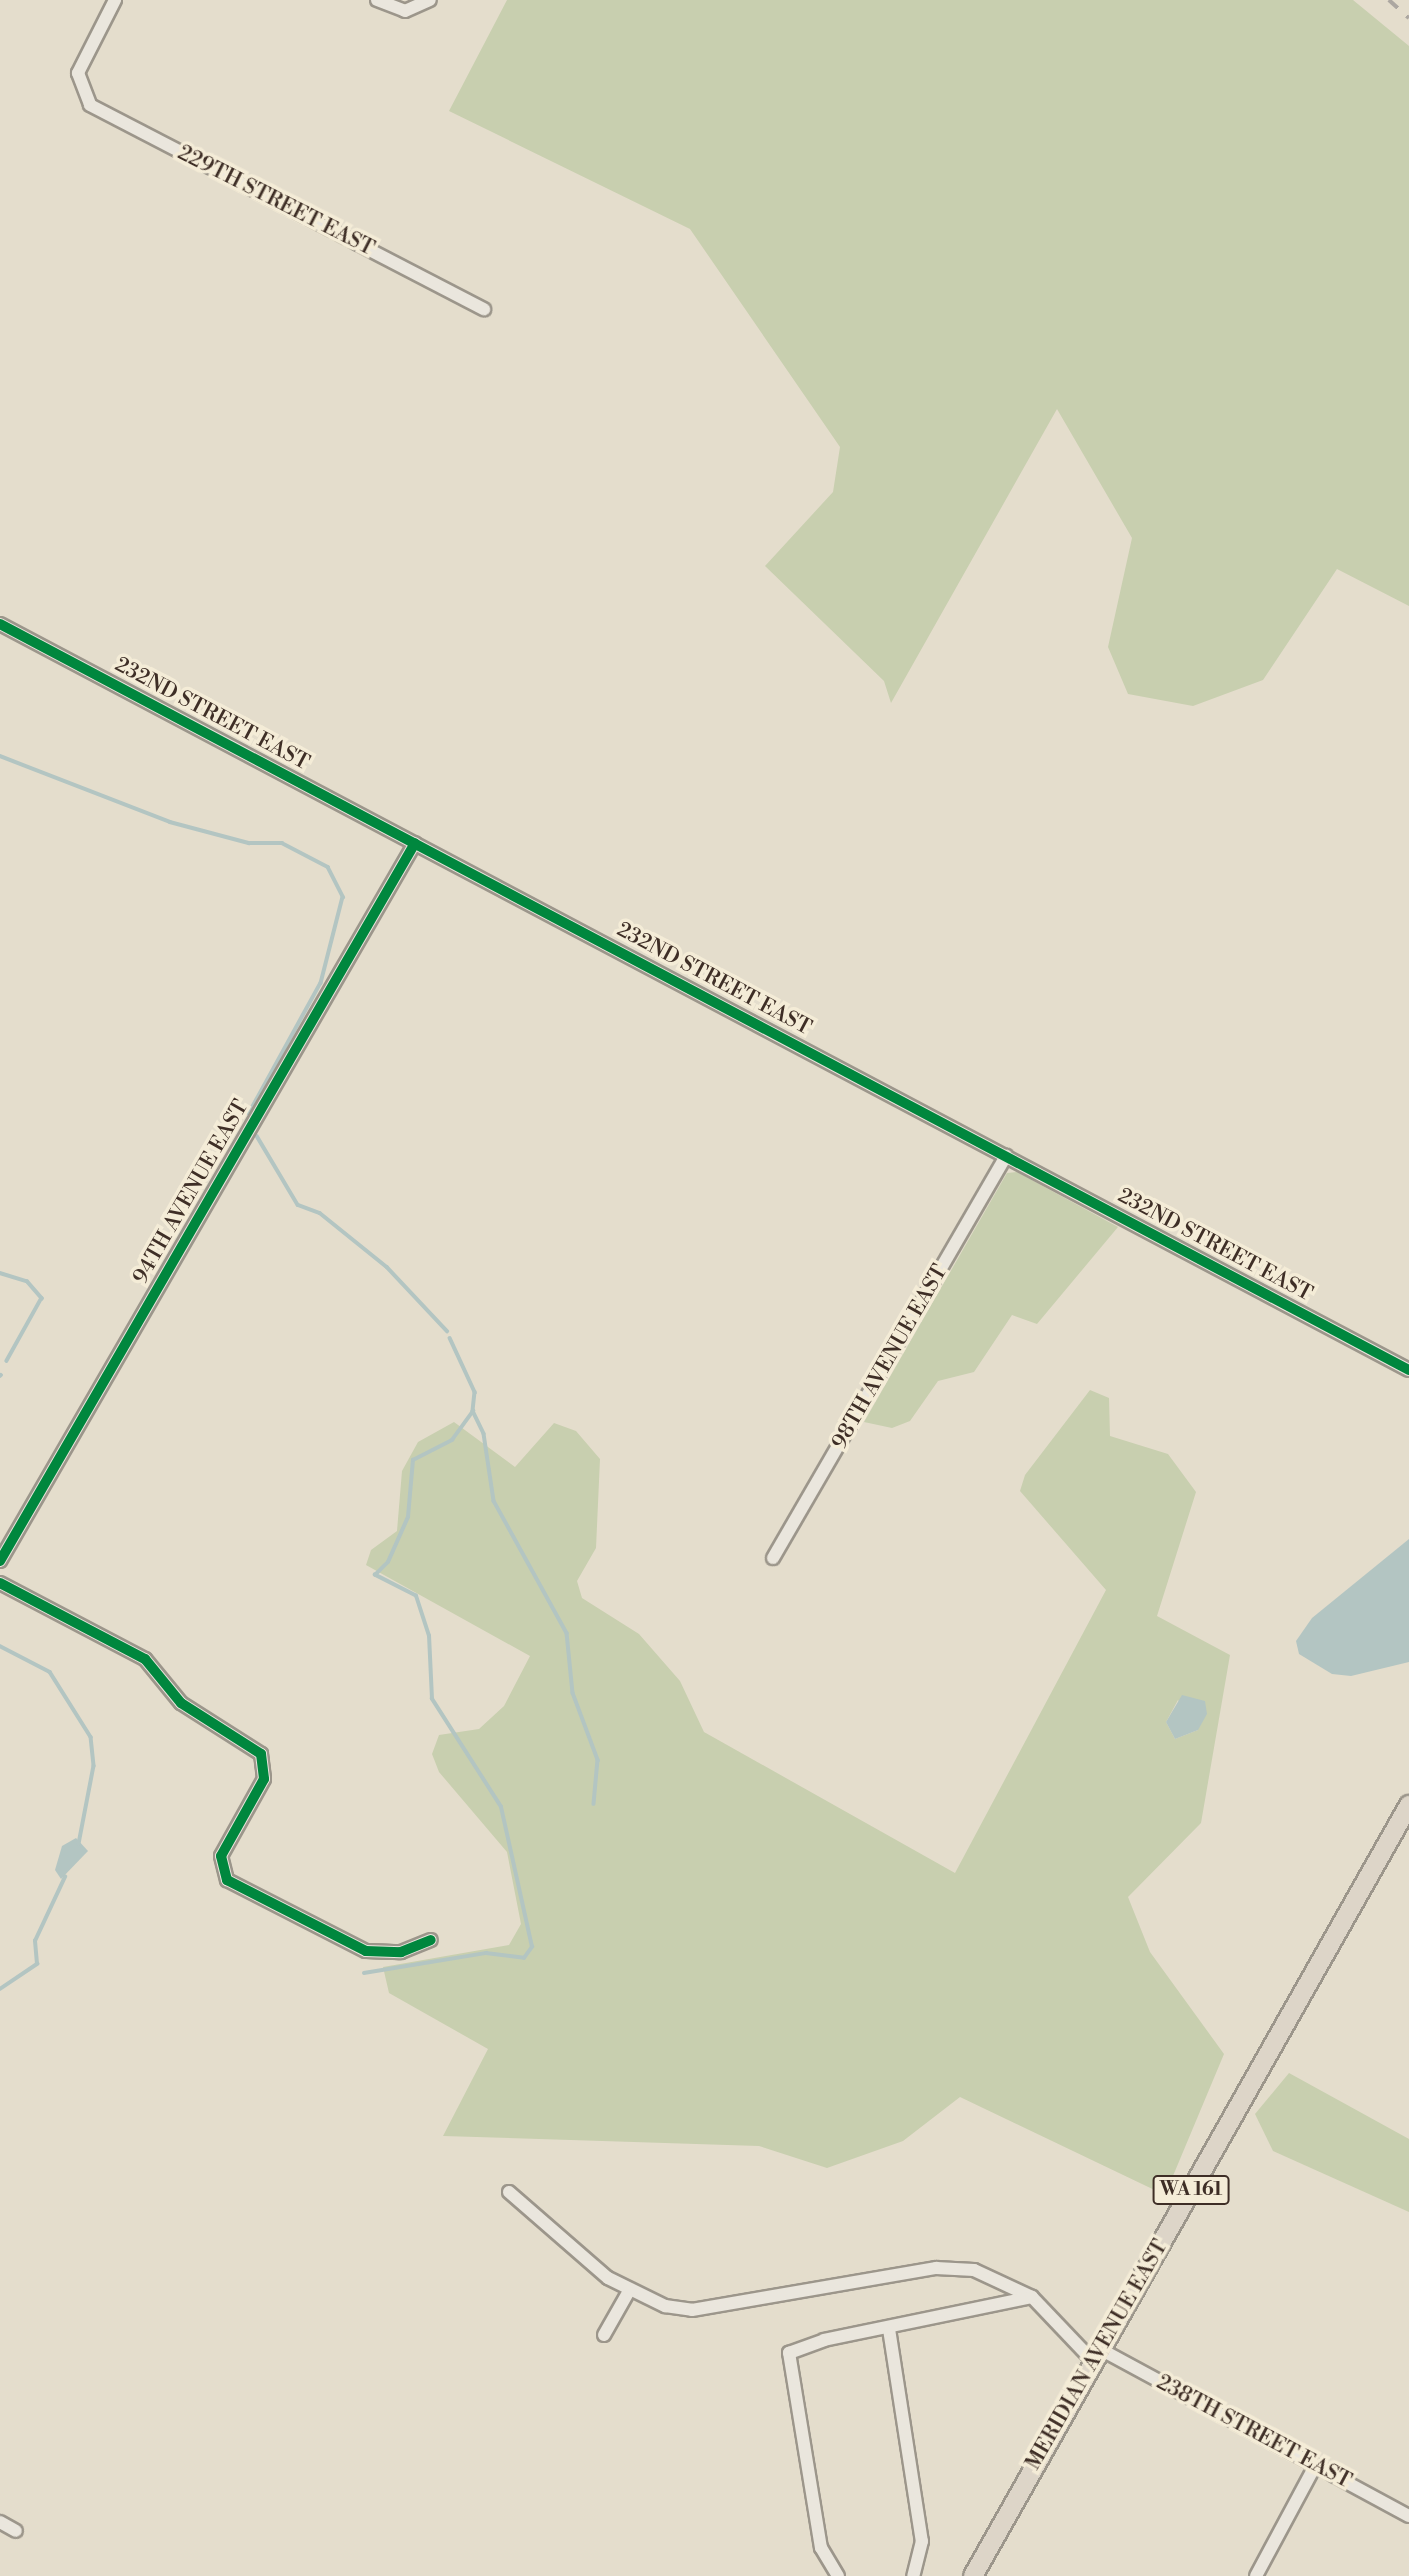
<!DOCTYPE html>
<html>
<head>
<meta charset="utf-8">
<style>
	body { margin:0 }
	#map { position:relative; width:1409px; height:2576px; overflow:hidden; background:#e4ddcc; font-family:"Libre Bodoni",serif }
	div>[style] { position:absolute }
	.green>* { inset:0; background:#c8cfaf }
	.water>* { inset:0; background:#b3c5c2 }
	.stream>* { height:3.5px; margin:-1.75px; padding:0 1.75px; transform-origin:1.75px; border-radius:1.75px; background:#b3c5c2 }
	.roads { filter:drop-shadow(2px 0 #9c968b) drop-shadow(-2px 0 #9c968b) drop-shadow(0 2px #9c968b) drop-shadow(0 -2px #9c968b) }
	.street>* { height:12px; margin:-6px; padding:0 6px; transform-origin:6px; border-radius:6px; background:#eae6dd }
	.primary>* { height:18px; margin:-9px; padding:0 9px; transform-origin:9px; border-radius:9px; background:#ddd5c8 }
	.rail>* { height:3.5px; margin-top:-1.75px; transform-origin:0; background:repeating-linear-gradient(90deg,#aca7a1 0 12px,transparent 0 24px) }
	.cycleway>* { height:10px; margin:-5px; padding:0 5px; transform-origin:5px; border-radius:5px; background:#00873e }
	span { translate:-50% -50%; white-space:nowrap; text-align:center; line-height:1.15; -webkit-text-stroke:7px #f4ecd7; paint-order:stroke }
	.shield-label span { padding:2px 5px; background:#f4ecd7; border:2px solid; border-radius:5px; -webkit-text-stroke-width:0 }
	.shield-label { font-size:19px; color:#3e2e26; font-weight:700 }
	.street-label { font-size:21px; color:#3e2e26 }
</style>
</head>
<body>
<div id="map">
	<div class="green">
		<div style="clip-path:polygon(507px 0,1353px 0,1409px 46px,1409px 606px,1337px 569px,1263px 680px,1193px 706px,1128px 694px,1108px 647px,1132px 538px,1057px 409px,891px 703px,884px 681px,765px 566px,833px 492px,840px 447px,690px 229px,449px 111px)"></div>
		<div style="clip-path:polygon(1017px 1172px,1118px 1227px,1037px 1324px,1012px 1315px,974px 1372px,938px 1381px,910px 1421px,892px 1428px,864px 1422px,1007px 1173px)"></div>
		<div style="clip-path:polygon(evenodd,1090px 1390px,1109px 1398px,1110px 1436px,1168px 1454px,1196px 1492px,1157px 1616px,1230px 1655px,1201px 1823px,1128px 1897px,1150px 1952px,1224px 2054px,1165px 2195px,960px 2097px,903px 2141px,827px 2168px,759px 2146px,443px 2136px,488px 2049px,389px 1993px,383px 1967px,509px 1945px,521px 1924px,507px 1852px,439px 1772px,432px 1754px,439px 1735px,479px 1729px,504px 1706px,530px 1656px,366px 1565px,371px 1550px,397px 1531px,402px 1471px,418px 1442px,454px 1422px,515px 1467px,554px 1423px,576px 1431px,600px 1459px,596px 1548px,577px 1581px,582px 1598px,639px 1634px,680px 1681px,704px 1732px,955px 1873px,1106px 1590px,1020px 1491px,1025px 1475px,1090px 1390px,1178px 1700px,1198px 1730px,1175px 1739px,1166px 1722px,1178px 1700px)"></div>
		<div style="clip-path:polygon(1289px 2073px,1409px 2139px,1409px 2212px,1273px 2151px,1255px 2114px)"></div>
	</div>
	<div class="water">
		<div style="clip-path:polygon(1409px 1539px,1409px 1662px,1351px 1676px,1332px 1674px,1299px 1654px,1296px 1641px,1312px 1618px)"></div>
		<div style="clip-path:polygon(1182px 1695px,1205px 1701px,1207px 1714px,1198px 1730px,1175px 1739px,1166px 1722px)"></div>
		<div style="clip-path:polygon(76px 1838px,88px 1851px,61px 1879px,55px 1870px,62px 1846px)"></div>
	</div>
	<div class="stream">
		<div style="left:0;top:756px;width:182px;rotate:21.2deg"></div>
		<div style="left:170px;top:822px;width:82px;rotate:14.9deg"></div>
		<div style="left:249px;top:843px;width:33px"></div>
		<div style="left:282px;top:843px;width:52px;rotate:27.6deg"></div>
		<div style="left:328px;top:867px;width:34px;rotate:63deg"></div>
		<div style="left:343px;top:897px;width:89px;rotate:104.3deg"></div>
		<div style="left:321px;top:983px;width:149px;rotate:118.8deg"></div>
		<div style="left:257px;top:1136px;width:80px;rotate:59.3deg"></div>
		<div style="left:298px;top:1205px;width:23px;rotate:20deg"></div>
		<div style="left:320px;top:1213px;width:86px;rotate:38.9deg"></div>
		<div style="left:387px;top:1267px;width:88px;rotate:46.8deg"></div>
		<div style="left:0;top:1273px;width:28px;rotate:17deg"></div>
		<div style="left:27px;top:1281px;width:23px;rotate:49deg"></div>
		<div style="left:42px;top:1298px;width:72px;rotate:119.1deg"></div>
		<div style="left:450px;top:1338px;width:60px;rotate:65.2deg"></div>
		<div style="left:475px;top:1392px;width:19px;rotate:96deg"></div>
		<div style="left:473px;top:1411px;width:25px;rotate:64deg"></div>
		<div style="left:484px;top:1434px;width:68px;rotate:81.5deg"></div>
		<div style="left:494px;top:1501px;width:151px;rotate:61.1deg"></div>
		<div style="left:567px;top:1633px;width:60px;rotate:84.3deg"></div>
		<div style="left:573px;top:1693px;width:72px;rotate:69.5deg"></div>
		<div style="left:598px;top:1760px;width:44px;rotate:95.2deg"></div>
		<div style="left:0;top:1376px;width:1px;rotate:-45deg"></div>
		<div style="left:0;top:1646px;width:56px;rotate:27.5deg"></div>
		<div style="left:50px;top:1672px;width:77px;rotate:57.8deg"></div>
		<div style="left:91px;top:1737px;width:29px;rotate:84deg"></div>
		<div style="left:94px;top:1766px;width:79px;rotate:100.9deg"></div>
		<div style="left:364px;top:1973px;width:124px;rotate:-9.3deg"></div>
		<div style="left:486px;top:1953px;width:38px;rotate:7deg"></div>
		<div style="left:524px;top:1958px;width:14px;rotate:-54deg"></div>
		<div style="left:532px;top:1947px;width:143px;rotate:-102.5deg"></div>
		<div style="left:501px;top:1807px;width:128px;rotate:-122.6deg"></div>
		<div style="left:432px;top:1699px;width:63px;rotate:-92.7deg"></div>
		<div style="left:429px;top:1636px;width:42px;rotate:-108deg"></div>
		<div style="left:416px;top:1596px;width:46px;rotate:-152.9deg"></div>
		<div style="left:375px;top:1575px;width:18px;rotate:-45deg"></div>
		<div style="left:388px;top:1562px;width:49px;rotate:-66deg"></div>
		<div style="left:408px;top:1517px;width:57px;rotate:-85deg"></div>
		<div style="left:413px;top:1460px;width:44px;rotate:-27.1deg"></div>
		<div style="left:452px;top:1440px;width:36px;rotate:-54deg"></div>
		<div style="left:0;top:1989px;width:45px;rotate:-34deg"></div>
		<div style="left:37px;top:1964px;width:23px;rotate:-95deg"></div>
		<div style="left:35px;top:1941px;width:71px;rotate:-64.9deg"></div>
	</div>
	<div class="roads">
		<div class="street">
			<div style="left:115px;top:0;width:82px;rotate:116.9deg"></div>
			<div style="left:78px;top:73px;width:34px;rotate:69deg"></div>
			<div style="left:90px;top:105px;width:444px;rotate:27.4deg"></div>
			<div style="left:377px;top:0;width:30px;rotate:21deg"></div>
			<div style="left:405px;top:11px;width:27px;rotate:-24deg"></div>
			<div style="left:0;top:624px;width:1594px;rotate:27.9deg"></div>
			<div style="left:773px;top:1558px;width:465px;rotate:-59.9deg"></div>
			<div style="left:0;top:1561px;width:829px;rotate:-59.97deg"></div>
			<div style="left:0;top:1583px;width:164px;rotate:27.7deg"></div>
			<div style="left:145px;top:1659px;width:57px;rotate:50.7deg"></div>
			<div style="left:181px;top:1703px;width:95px;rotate:32.5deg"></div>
			<div style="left:261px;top:1754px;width:25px;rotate:83deg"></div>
			<div style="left:264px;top:1779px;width:88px;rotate:119.2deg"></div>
			<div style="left:221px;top:1856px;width:25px;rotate:76deg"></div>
			<div style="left:227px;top:1880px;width:156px;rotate:27.1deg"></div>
			<div style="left:366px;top:1951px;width:35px;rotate:2deg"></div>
			<div style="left:401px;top:1952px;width:32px;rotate:-22deg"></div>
			<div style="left:509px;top:2192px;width:131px;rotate:41deg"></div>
			<div style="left:608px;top:2278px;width:64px;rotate:26.2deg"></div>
			<div style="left:665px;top:2306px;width:27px;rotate:8deg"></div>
			<div style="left:692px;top:2310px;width:248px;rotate:-9.8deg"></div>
			<div style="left:936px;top:2268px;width:38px;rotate:3deg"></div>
			<div style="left:974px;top:2270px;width:64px;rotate:25deg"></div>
			<div style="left:1032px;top:2297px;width:88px;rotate:46.4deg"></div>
			<div style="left:889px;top:2329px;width:215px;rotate:81.2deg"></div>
			<div style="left:922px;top:2541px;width:36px;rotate:104deg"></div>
			<div style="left:604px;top:2335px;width:51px;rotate:-60.4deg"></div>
			<div style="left:1100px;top:2349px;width:351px;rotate:28.4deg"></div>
			<div style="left:0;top:2522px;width:18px;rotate:29deg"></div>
			<div style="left:838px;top:2576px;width:33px;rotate:-121deg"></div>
			<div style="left:821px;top:2548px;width:198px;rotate:-99.3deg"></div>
			<div style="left:789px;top:2353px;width:37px;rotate:-20deg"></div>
			<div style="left:824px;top:2340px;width:212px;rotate:-11.7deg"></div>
			<div style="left:1256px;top:2576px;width:125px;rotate:-61.8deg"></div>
		</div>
		<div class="primary">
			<div style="left:973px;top:2576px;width:886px;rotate:-60.51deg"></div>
		</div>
	</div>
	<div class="rail">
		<div style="left:1389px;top:0;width:27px;rotate:42deg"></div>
	</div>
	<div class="cycleway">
		<div style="left:0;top:624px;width:1594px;rotate:27.9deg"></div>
		<div style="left:0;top:1561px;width:829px;rotate:-59.97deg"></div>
		<div style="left:0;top:1583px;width:164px;rotate:27.7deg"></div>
		<div style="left:145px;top:1659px;width:57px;rotate:50.7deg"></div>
		<div style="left:181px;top:1703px;width:95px;rotate:32.5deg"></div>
		<div style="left:261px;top:1754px;width:25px;rotate:83deg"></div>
		<div style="left:264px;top:1779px;width:88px;rotate:119.2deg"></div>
		<div style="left:221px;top:1856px;width:25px;rotate:76deg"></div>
		<div style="left:227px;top:1880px;width:156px;rotate:27.1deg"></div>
		<div style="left:366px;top:1951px;width:35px;rotate:2deg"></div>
		<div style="left:401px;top:1952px;width:32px;rotate:-22deg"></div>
	</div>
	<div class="shield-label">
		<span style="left:1191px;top:2190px">WA 161</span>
	</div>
	<div class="street-label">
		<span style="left:276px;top:201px;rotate:27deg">229TH STREET EAST</span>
		<span style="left:212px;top:714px;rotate:28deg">232ND STREET EAST</span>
		<span style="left:714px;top:979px;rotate:28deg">232ND STREET EAST</span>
		<span style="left:191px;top:1192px;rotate:-60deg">94TH AVENUE EAST</span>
		<span style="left:1215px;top:1245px;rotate:28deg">232ND STREET EAST</span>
		<span style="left:890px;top:1357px;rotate:-60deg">98TH AVENUE EAST</span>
		<span style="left:1097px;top:2355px;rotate:-60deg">MERIDIAN AVENUE EAST</span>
		<span style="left:1254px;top:2432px;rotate:28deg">238TH STREET EAST</span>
	</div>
</div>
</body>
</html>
